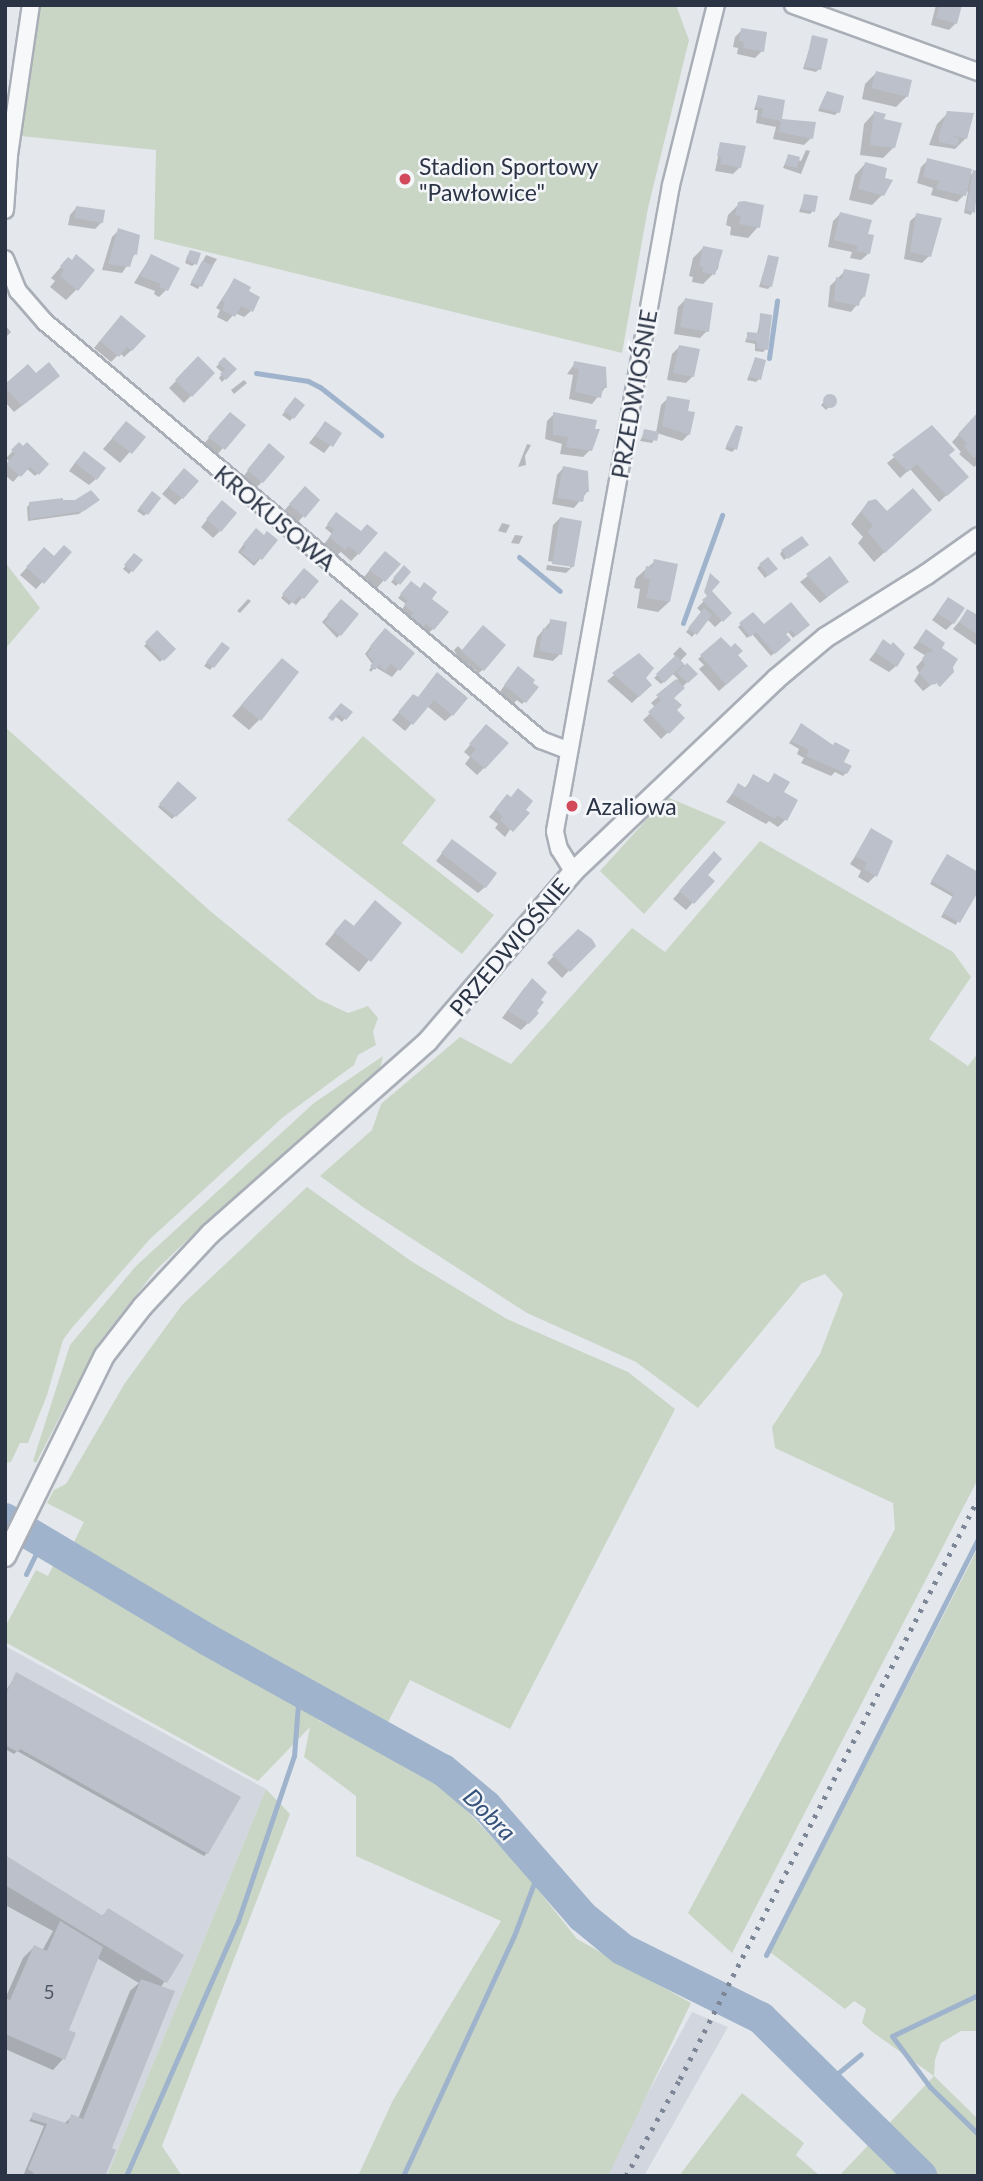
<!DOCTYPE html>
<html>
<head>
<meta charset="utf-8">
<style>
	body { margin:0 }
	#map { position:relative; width:983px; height:2181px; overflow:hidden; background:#e4e7ec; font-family:Lato,sans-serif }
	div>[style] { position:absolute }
	.built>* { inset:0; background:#d2d6de }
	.green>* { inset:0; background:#c9d6c5 }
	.shadow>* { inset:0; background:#0003 }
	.stream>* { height:5px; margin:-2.5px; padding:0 2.5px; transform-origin:2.5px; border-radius:2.5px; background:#9fb4cc }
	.river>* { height:32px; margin:-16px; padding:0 16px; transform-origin:16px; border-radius:16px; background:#9fb4cc }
	.building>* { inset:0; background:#bbc0ca }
	.round { border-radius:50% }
	.roads { filter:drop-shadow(2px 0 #a9aeb7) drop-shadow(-2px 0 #a9aeb7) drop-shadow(0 2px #a9aeb7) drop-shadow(0 -2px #a9aeb7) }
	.minor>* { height:16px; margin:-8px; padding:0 8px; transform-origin:8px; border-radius:8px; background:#f7f8fa }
	.tertiary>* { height:19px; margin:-9.5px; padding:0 9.5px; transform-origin:9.5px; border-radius:9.5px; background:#f7f8fa }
	.rail>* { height:5px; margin-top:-2.5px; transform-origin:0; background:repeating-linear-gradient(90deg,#7d8696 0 3.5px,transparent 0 10.5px) }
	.dots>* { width:19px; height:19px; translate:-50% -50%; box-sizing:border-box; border:4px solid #f4f6f9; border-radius:50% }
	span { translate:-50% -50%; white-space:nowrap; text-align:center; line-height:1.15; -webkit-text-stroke:5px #f4f6f9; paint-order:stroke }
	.number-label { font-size:19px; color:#4f5766 }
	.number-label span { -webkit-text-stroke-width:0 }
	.poi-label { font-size:23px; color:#2b3445 }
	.left { translate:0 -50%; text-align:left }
	.street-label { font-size:23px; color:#2b3445 }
	.water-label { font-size:24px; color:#34527a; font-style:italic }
	.frame { position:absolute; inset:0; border:7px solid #2b3445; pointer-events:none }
</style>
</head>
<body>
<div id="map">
	<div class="built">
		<div style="clip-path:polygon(5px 1646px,266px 1789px,107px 2176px,5px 2176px)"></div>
		<div style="clip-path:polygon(692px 2012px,728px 2027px,644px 2176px,603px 2176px)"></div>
	</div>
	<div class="green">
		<div style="clip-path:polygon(40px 5px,676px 5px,689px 40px,648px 208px,622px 353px,154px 239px,156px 150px,21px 136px)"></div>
		<div style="clip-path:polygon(5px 562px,40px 608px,5px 649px)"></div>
		<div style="clip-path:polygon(5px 727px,209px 910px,318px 999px,348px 1013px,368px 1006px,378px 1018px,373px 1032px,376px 1045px,358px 1055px,354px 1065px,282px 1118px,150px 1239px,71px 1329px,63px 1340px,47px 1395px,28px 1443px,20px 1443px,11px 1462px,5px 1463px)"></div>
		<div style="clip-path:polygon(363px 736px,436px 800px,402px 843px,494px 915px,462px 954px,287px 820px)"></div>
		<div style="clip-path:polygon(667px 797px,726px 822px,644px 914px,600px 871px)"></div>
		<div style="clip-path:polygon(760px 841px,953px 952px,971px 977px,929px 1039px,968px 1066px,978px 1053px,978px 1479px,732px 1953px,688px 1913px,895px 1529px,893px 1503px,775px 1448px,772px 1427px,820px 1354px,843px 1294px,825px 1274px,802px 1283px,698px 1408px,636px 1362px,527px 1313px,363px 1207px,320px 1176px,372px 1130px,381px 1104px,460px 1037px,511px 1064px,632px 928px,665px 952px)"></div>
		<div style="clip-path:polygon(383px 1056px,380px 1068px,375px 1074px,207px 1221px,155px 1271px,97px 1345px,36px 1463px,33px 1461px,70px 1345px,136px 1266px,314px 1103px)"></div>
		<div style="clip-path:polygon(307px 1187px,411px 1261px,507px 1319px,628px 1372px,675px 1409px,510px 1729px,410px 1680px,387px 1724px,339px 1700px,318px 1720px,434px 1775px,524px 1872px,577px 1939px,691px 2003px,608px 2176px,358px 2176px,393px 2100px,501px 1921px,356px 1856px,356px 1796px,304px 1757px,310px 1727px,258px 1781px,5px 1642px,5px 1627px,36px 1570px,48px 1576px,57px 1558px,164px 1618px,171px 1604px,72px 1546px,84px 1522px,47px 1503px,54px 1490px,66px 1484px,125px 1383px,182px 1305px)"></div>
		<div style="clip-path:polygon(978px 1548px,978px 2031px,961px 2031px,941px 2043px,935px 2060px,934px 2076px,978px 2119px,978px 2176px,839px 2176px,934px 2076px,871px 2031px,862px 2023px,866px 2009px,854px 2001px,845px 2009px,770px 1952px)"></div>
		<div style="clip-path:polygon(266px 1789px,290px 1814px,162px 2146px,182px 2176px,107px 2176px)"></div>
		<div style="clip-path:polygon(742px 2093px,804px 2143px,796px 2155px,820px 2176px,679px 2176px)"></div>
	</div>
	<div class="shadow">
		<div style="clip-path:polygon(936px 5px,960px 5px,956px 23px,949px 30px,931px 25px)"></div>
		<div style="clip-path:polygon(742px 30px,762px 51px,755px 58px,737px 54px,738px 48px,733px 47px,735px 37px)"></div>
		<div style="clip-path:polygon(813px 37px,819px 69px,816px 72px,803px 69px)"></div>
		<div style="clip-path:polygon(876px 73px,907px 96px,896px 107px,862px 99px,865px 84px)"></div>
		<div style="clip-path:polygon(825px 96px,838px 112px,835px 115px,818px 111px)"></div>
		<div style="clip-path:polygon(758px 97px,783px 102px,780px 121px,814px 124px,811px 138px,804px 145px,773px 139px,776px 127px,756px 123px,758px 110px,754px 110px)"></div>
		<div style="clip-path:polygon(874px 113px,882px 120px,894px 147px,883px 158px,860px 155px,864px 124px)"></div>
		<div style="clip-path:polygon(948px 113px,966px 138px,955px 149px,929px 145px,937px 124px)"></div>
		<div style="clip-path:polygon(721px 143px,740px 167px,733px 174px,715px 171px)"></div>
		<div style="clip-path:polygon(806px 150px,810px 151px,801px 174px,783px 168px,788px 156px,801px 161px)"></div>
		<div style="clip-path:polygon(928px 160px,968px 177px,974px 172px,972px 190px,978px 191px,978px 197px,971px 215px,964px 213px,968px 191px,957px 202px,931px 195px,933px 188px,917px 183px,921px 167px)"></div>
		<div style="clip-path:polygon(865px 164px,882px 179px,882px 195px,872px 205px,849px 200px,855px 175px)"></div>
		<div style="clip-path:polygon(805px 195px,813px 211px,810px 214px,799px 212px)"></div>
		<div style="clip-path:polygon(739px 204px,758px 227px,748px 238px,730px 235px,731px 227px,726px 225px,728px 215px)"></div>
		<div style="clip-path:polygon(76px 208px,102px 222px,95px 229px,68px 225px,70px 215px)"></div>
		<div style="clip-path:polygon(840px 214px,866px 235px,868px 254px,861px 260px,850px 258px,852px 252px,828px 247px,833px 221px)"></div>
		<div style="clip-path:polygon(917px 215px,929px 256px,922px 263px,904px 259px,910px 221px)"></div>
		<div style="clip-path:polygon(119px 230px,138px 236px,135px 254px,122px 273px,102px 270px,112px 237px)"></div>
		<div style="clip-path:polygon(703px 248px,721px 251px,718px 269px,703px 284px,692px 282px,693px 277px,689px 276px,693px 258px)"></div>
		<div style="clip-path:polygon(188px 255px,195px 264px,192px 266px,185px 263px)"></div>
		<div style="clip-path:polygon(206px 255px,217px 259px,198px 289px,190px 285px)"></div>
		<div style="clip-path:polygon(151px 256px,166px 290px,159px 297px,154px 294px,155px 291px,134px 283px)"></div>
		<div style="clip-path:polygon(768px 257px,771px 286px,768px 289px,759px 287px)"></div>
		<div style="clip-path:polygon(68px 259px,77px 289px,66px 300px,50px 287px,55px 281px,51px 278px)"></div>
		<div style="clip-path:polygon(845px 271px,864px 296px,851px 312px,828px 307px,830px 286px)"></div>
		<div style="clip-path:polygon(234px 280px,251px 311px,244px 317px,235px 313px,227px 322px,217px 317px,220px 310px,216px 308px)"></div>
		<div style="clip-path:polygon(685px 300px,707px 331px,700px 338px,674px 334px,678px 307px)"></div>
		<div style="clip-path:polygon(761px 315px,766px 349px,763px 352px,755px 351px,755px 344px,745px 342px,748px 334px,757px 334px)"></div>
		<div style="clip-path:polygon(114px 324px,137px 345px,124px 357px,120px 353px,111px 362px,94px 348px)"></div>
		<div style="clip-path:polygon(5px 325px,11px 332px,5px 338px)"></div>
		<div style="clip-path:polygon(679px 347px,693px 376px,686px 383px,667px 380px,672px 354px)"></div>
		<div style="clip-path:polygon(198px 359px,213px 373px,184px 403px,169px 388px)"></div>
		<div style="clip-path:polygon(224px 359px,234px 369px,222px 382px,219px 378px,223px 373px,216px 367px)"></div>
		<div style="clip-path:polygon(755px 359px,759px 379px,756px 382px,747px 380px)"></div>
		<div style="clip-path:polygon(575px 363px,605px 388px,592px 404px,569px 399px,573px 375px,567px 374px)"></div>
		<div style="clip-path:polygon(36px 376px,51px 383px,14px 412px,5px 402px,5px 386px)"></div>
		<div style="clip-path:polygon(244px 380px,247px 383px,234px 394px,231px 390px)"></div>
		<div style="clip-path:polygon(830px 396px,835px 401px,826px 410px,821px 405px)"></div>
		<div style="clip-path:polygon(668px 398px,686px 413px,689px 434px,682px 441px,657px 433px,652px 443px,640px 441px,645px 431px,656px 433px,661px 405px)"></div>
		<div style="clip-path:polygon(292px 403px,302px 406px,290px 421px,282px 415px)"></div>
		<div style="clip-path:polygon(554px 414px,594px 430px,590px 450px,583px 457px,560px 454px,562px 444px,545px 439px,547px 421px)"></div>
		<div style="clip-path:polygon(978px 414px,978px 464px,974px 467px,959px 454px,961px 452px,952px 442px)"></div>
		<div style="clip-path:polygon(223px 421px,243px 425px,216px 456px,203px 445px)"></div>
		<div style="clip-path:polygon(325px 423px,340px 433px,324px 453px,309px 443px)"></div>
		<div style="clip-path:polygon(736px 427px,735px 449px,732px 452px,725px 449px)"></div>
		<div style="clip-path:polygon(930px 429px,959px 484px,939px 502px,910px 469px,900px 478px,887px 463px)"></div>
		<div style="clip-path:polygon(116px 434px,143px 437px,120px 463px,103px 449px)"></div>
		<div style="clip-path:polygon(527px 444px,531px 445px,525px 456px,526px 465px,518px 467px)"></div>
		<div style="clip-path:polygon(19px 445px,47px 464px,35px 476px,26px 468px,13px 482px,5px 475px,5px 467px,10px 462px,6px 458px)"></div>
		<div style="clip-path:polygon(262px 453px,262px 482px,255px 489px,242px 478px)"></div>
		<div style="clip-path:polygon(77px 460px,96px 479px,89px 485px,69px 471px)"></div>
		<div style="clip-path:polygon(563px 468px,587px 492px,574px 508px,552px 504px,557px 475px)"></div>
		<div style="clip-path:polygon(177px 477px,182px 498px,175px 505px,162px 494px)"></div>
		<div style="clip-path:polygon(298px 495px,318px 500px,297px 523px,283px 512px)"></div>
		<div style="clip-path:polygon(149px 496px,146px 514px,144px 516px,137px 511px)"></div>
		<div style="clip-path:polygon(94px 503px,79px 514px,28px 521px,27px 507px,30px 504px)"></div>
		<div style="clip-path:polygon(865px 506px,887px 514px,930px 510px,874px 562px,858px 543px,863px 537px,851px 524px)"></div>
		<div style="clip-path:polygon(216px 509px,220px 531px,213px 538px,201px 527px)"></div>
		<div style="clip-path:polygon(336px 515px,358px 554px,351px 561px,341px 552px,337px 555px,324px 544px,332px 534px,325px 528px)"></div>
		<div style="clip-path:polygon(560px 518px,573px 566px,566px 573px,546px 570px,547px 565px,570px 568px,570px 565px,548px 561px,553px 525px)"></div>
		<div style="clip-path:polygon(502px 523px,510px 525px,506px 533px,498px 531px)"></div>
		<div style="clip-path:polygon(515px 535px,523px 536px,519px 544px,511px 543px)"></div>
		<div style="clip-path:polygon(249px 537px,276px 540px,254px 566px,238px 552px)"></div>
		<div style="clip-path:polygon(803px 547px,784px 560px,780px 554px,782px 551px)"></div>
		<div style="clip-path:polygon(44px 549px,54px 559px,70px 552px,36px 589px,20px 575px)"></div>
		<div style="clip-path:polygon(134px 555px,141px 560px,129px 574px,123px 569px)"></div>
		<div style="clip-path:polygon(830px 559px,847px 582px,820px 603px,800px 582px)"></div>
		<div style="clip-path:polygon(378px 560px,398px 564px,377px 588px,364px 577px)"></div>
		<div style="clip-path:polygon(655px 561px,669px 602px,658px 612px,637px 608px,640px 589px,634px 588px,636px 578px)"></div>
		<div style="clip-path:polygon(760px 565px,773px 571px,765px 578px,757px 568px)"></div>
		<div style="clip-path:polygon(404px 568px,409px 572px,396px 586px,391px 582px)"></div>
		<div style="clip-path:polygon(297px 577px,302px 598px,296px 605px,292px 602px,289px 605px,281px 598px)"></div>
		<div style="clip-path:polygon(411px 583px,430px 599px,433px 629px,426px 635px,399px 613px,406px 604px,398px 598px)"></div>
		<div style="clip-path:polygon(712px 593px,730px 613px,715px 627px,707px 619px,692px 637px,686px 632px,702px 613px,697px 608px)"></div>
		<div style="clip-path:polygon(248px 599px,251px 601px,240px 613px,237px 611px)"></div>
		<div style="clip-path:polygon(948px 599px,953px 623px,946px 630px,932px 620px)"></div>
		<div style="clip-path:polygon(335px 608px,357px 614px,337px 638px,322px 622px)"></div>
		<div style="clip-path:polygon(968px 611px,975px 616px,978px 613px,976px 645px,953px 629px)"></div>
		<div style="clip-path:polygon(753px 614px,764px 627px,807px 625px,793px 638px,788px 632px,785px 635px,789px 640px,771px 656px,752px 634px,747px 638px,738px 627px)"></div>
		<div style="clip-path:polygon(551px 621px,560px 654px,553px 661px,533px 657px,537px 637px)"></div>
		<div style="clip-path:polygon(926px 632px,939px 649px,956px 660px,936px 688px,939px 683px,935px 682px,923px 691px,914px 681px,919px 673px,916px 667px,926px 656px,913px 648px)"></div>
		<div style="clip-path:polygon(157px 633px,173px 649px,160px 662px,144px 646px)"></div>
		<div style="clip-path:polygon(378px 637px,412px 653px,392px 677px,375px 667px,371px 672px,369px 670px,373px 665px,365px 654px)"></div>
		<div style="clip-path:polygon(721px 639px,736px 655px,739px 673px,719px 691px,699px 669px,704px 665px,698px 659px)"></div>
		<div style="clip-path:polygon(883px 642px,896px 666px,889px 672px,869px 660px)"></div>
		<div style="clip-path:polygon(458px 646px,462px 650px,486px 667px,479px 673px,457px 656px,454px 650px)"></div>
		<div style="clip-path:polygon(219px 647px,228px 648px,210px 670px,204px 666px)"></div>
		<div style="clip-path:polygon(680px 647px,687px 654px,680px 661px,695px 674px,672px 698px,674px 710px,683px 718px,661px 739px,643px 720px,656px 708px,651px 703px,678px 679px,672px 673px,661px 684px,654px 678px,676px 657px,673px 654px)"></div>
		<div style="clip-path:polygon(638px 655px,643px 678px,650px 685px,632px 703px,607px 681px)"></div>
		<div style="clip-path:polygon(271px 671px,259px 720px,249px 730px,232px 716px)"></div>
		<div style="clip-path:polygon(512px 675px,525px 701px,522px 704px,517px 700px,513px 704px,499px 693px)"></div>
		<div style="clip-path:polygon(431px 682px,452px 715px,445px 721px,427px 706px,405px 731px,392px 720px,407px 703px,417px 699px)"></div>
		<div style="clip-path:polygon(341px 705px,350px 712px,342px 722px,335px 716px,329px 723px)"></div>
		<div style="clip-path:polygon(801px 726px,842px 762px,846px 773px,843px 776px,835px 772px,831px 776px,801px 763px,804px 758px,797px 754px,799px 749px,789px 743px)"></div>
		<div style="clip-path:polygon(480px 733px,484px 768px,477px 775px,465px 764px,470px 757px,464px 752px)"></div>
		<div style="clip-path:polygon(775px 775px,782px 793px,785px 820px,778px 827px,769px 821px,766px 824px,726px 802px,738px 786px,744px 789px,754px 776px,767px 784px)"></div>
		<div style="clip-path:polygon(178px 784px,194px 798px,172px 819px,158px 807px)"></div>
		<div style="clip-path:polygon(501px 803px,523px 810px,505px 837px,495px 828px,498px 824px,489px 817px)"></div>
		<div style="clip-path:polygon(872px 831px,875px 876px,868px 883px,858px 877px,861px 871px,850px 864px)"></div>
		<div style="clip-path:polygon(446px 848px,485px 887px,478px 893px,436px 861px)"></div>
		<div style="clip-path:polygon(947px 856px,978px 874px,956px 925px,941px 917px,953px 897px,930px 884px)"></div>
		<div style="clip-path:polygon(707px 861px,705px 875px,712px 881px,686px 910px,673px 899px)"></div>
		<div style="clip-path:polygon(375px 903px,399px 923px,359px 972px,325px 944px,335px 932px,353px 927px)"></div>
		<div style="clip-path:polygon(578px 931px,593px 945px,562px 978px,547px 963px)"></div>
		<div style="clip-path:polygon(525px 987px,528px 1023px,521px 1030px,502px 1018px)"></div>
		<div style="clip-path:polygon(17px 1674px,207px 1853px,204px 1856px,17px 1751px,14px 1754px,5px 1749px,5px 1692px)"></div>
		<div style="clip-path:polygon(5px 1857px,101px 1917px,108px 1910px,182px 1956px,160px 1988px,103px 2176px,23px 2176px,44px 2126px,29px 2121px,34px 2114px,64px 2124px,72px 2116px,78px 2119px,130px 1991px,139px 1983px,97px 1958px,66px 2030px,63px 2059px,53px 2070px,5px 2049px,5px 1999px,23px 1958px,34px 1947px,42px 1951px,53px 1931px,5px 1905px)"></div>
	</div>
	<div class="stream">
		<div style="left:769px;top:358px;width:58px;rotate:-82deg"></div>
		<div style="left:256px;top:373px;width:53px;rotate:8.7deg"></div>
		<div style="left:308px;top:381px;width:13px;rotate:27deg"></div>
		<div style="left:320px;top:387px;width:78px;rotate:38.2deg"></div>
		<div style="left:519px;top:557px;width:53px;rotate:39.7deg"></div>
		<div style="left:683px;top:623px;width:115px;rotate:-70.1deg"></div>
		<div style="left:26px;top:1574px;width:37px;rotate:-64deg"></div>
		<div style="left:766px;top:1955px;width:467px;rotate:-63deg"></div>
		<div style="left:978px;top:1995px;width:95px;rotate:154.5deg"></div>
		<div style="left:892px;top:2036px;width:64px;rotate:53.3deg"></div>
		<div style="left:930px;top:2087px;width:67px;rotate:44.4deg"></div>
		<div style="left:826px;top:2083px;width:45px;rotate:-39.6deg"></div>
		<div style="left:126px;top:2176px;width:279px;rotate:-66.3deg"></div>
		<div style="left:238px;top:1921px;width:174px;rotate:-71.3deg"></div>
		<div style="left:294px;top:1756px;width:65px;rotate:-85.6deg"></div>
		<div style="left:403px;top:2176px;width:264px;rotate:-65.2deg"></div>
		<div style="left:514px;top:1936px;width:71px;rotate:-69.3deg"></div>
	</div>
	<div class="river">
		<div style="left:5px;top:1519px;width:236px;rotate:30.8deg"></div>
		<div style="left:208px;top:1640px;width:269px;rotate:29deg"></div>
		<div style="left:443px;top:1770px;width:56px;rotate:39.9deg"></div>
		<div style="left:486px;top:1806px;width:147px;rotate:48.9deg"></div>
		<div style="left:583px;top:1917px;width:50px;rotate:39.4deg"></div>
		<div style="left:622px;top:1949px;width:155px;rotate:26.4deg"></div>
		<div style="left:761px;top:2018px;width:225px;rotate:44.6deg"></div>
	</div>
	<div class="building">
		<div style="clip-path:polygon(940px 5px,962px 5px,957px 24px,936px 18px)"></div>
		<div style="clip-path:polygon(741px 28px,767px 32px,764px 52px,743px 48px,744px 42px,739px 41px)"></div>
		<div style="clip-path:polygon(812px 35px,828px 39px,821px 70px,805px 67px)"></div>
		<div style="clip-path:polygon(876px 71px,912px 80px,908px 97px,871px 88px)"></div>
		<div style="clip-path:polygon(827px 91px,844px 96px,840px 113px,819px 108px)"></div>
		<div style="clip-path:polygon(758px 95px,785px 100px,782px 119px,816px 122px,813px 139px,779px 132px,781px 121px,761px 117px,763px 108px,756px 107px)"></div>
		<div style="clip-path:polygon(874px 111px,886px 114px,884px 119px,902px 123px,895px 148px,870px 145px)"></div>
		<div style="clip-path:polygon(947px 111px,974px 113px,967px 139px,951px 135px,959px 139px,957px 146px,939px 142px,939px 135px)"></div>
		<div style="clip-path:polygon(720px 142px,746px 146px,741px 168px,720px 164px,722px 157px,717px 156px)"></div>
		<div style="clip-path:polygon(788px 154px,800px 157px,797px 168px,785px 165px)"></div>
		<div style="clip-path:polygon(927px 158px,972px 169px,966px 196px,936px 189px,939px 181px,923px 177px)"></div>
		<div style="clip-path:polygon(865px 162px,887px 168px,885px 178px,893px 180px,884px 196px,858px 189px)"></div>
		<div style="clip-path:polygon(973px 170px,978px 171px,975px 213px,966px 210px)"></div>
		<div style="clip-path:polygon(804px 194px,818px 196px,815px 212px,801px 209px)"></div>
		<div style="clip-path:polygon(744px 201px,764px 205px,760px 228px,739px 224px,741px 216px,735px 215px,738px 202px)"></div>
		<div style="clip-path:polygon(76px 206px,105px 210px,103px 223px,74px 218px)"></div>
		<div style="clip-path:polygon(840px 212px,872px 220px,868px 234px,874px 235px,870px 254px,856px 251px,858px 246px,834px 240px)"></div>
		<div style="clip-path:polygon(916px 213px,942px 218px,931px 257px,910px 252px)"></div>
		<div style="clip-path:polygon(118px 228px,140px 235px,137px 255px,134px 254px,130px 267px,108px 264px)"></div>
		<div style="clip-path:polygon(703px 246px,723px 250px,715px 275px,702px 272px,703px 267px,699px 266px)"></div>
		<div style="clip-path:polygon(190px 250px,201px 253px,197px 265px,186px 259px)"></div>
		<div style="clip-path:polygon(76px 254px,95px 270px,78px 291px,60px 276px,64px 270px,60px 266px,68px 257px,72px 260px)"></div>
		<div style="clip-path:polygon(151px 254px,180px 268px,168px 291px,159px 287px,161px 284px,140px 276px)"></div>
		<div style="clip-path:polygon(768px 255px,779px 257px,772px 287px,761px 284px)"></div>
		<div style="clip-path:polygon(202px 261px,213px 266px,202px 287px,191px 282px)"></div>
		<div style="clip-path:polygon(844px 269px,870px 274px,865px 297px,861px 296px,859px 306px,834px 301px,836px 277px,842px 279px)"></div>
		<div style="clip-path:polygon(234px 278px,251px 287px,249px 291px,260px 297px,253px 312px,241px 306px,235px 317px,222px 310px,225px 303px,222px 301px)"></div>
		<div style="clip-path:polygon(685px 298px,713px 303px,709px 332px,680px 327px)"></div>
		<div style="clip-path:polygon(760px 313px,772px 315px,768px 350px,757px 348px,757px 341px,747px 340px,747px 332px,759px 333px)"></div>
		<div style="clip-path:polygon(121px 315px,146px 336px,132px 351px,127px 347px,119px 357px,100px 341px)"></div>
		<div style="clip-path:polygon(679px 345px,700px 349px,694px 377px,673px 373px)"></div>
		<div style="clip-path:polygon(198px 356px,215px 373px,192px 397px,175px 380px)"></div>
		<div style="clip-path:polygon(224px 357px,237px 369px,226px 380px,220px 374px,225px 369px,218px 363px)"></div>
		<div style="clip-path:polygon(755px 357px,766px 360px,761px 380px,749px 377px)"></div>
		<div style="clip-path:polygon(574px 361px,606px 367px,607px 388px,603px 388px,601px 398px,575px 392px,579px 369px,573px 368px)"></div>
		<div style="clip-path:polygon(49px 362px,60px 376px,22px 406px,5px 388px,5px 384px,28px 364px,36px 373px)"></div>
		<div class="round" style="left:823px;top:394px;width:14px;height:14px"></div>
		<div style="clip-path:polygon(667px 396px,690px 400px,688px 411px,695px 412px,690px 435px,662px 426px)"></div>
		<div style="clip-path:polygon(295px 397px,305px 405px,294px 419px,284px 411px)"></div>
		<div style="clip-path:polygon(230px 412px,246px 425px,225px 450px,208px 437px)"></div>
		<div style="clip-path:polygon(553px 412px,597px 420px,595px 429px,600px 429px,592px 451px,566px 447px,568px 437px,553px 435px)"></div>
		<div style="clip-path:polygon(978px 412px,978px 457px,973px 457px,964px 446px,967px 444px,958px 434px)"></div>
		<div style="clip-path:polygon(126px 421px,146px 437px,132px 454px,112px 438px)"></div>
		<div style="clip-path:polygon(325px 421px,342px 433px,333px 447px,315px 436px)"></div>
		<div style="clip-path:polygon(736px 425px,743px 427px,737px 450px,726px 446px)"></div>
		<div style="clip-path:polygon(932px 425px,955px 450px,949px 455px,969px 477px,947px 496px,917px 464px,908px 472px,892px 455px)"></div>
		<div style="clip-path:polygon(644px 429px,659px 432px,657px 441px,642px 438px)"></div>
		<div style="clip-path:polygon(19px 442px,23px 446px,27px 442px,49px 464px,39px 475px,30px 467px,21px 477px,6px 464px,15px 454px,11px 450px)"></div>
		<div style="clip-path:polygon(269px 443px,285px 457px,263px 483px,247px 470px)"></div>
		<div style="clip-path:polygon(84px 451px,106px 468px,97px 480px,75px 463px)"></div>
		<div style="clip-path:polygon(563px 466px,588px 471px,589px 492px,585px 492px,583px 502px,557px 498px)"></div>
		<div style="clip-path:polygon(184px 468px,199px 481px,183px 499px,168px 487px)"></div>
		<div style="clip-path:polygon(305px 486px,320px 500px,305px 518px,289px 504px)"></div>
		<div style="clip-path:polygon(913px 488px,932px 510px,885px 553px,867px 531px,873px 526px,861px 512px,868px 501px,876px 499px,887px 511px)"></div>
		<div style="clip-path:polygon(91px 490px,100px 500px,84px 511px,30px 519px,29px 502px,63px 498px,63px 500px,75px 500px)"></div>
		<div style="clip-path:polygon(152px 491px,161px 498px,148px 515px,139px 508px)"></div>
		<div style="clip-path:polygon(222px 500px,237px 513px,221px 532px,206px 519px)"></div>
		<div style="clip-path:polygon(336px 512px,361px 531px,367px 524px,378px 533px,359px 555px,349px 546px,345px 550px,329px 537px,334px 530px,327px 524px)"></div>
		<div style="clip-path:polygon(560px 517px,582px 521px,574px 567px,552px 564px)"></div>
		<div style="clip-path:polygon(256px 528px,264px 535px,267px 531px,278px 540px,262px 560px,259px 558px,254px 563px,241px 552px,246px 547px,243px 544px)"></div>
		<div style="clip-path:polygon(802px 536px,809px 545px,788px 559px,781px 550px)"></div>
		<div style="clip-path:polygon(64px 545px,72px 552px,44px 584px,26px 567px,44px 547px,54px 556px)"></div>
		<div style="clip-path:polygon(385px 551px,401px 564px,385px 582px,369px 570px)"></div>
		<div style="clip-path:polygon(134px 553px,143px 560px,133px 572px,124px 565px)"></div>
		<div style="clip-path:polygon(830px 556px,849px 582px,827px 597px,806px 574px)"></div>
		<div style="clip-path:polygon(768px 557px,778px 569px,768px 576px,759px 564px)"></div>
		<div style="clip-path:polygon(654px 559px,678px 564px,670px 602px,646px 598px,650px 579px,644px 578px,646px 566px,652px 567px)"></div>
		<div style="clip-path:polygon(404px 565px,411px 572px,400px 585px,393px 578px)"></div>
		<div style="clip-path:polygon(304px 568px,319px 581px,304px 599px,299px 596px,293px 603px,282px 594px)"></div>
		<div style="clip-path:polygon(710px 573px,720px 582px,712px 591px,732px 613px,723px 622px,702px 600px,707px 596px,704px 592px)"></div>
		<div style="clip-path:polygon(411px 581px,420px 588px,424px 582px,437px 592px,432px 599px,449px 612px,434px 630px,426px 624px,422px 629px,409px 618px,413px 613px,404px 605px,408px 601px,400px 594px)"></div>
		<div style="clip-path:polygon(948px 597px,965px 608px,954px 624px,937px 613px)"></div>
		<div style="clip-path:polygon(341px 599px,359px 614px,341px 636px,325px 623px,330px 617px,327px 615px)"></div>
		<div style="clip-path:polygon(791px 602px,810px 625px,796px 636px,791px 630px,786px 634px,791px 640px,775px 654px,756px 632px,750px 637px,739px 623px,753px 612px,764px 624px)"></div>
		<div style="clip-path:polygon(704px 608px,712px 615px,697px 635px,688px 628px)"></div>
		<div style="clip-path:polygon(967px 609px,976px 614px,978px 611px,978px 635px,959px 622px)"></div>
		<div style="clip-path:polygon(550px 619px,567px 622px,562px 655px,539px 651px,543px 628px,549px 629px)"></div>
		<div style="clip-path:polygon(483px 625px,506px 645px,484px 671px,461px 651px)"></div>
		<div style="clip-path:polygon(385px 628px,415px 653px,400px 671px,391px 664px,385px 671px,379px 665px,375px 670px,370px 666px,374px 661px,367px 655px,372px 648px,370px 646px)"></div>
		<div style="clip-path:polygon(926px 629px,945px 643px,942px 648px,958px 659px,953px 667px,954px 672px,940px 687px,937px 684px,943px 676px,936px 684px,930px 685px,919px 673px,925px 665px,922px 659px,926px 653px,934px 651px,918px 641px)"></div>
		<div style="clip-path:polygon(157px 630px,176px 649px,164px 661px,145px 642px)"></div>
		<div style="clip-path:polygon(721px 637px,731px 647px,735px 643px,743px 651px,738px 655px,748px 666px,726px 685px,700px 655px)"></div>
		<div style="clip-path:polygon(883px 639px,891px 645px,893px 642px,905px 654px,897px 667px,875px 652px)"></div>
		<div style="clip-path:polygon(222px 642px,230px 648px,214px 668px,206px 662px)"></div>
		<div style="clip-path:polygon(639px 653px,654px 668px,646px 678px,652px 685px,639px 697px,612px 673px)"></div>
		<div style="clip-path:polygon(676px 655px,684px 664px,664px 683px,656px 674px)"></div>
		<div style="clip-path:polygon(282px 658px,299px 672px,261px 721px,241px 705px)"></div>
		<div style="clip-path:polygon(687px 663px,698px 674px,688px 683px,677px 673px)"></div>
		<div style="clip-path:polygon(518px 666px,535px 680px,533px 683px,539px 687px,526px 703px,504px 685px)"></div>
		<div style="clip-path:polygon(437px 672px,468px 698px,453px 716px,434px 700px,413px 725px,398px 712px,413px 694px,418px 697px)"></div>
		<div style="clip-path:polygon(676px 679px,685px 688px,674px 698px,682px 705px,677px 710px,685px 718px,669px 734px,648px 712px,661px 700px,656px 695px)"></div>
		<div style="clip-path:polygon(341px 703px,353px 712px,346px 720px,338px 714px,333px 721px,328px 718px)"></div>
		<div style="clip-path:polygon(801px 723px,833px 745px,835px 742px,850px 750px,844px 762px,852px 766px,847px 774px,806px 756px,809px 750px,791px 741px)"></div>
		<div style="clip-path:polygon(486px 724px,509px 743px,485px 769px,470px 756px,476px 749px,469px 744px)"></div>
		<div style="clip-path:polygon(774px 773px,790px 782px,784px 792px,798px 800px,787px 821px,777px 815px,775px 819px,732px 794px,738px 783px,746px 788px,753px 774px,769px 783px)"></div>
		<div style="clip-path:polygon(178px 781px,197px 798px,176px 817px,159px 804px)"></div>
		<div style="clip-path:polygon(518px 788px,533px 801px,526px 810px,530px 813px,513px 832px,500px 820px,503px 817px,495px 809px,507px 794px,511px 797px)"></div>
		<div style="clip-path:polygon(871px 828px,893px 841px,877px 877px,864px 869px,867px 863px,855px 856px)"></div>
		<div style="clip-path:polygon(452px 839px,497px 873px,486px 888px,441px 853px)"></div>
		<div style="clip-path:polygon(714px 851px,722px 859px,708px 875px,715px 881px,694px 904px,679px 891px)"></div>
		<div style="clip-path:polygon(947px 854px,978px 872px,978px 892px,960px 923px,943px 913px,954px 894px,931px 881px)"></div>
		<div style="clip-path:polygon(375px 900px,402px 923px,371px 962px,334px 932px,345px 919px,354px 926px)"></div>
		<div style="clip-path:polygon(578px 929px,592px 939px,596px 946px,570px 972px,552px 955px)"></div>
		<div style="clip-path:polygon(532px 978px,547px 992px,541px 1000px,544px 1002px,537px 1011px,539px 1013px,529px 1024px,508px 1011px)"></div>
		<div style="clip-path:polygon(16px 1672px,241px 1797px,208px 1854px,20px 1749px,18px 1752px,5px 1745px,5px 1696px)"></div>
		<div style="clip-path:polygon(5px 1855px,103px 1916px,108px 1908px,184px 1955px,167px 1983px,5px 1885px)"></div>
		<div style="clip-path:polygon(60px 1921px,103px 1947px,69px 2030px,76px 2033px,65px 2060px,5px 2034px,5px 1998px,10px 2000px,34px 1945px,47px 1951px)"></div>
		<div style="clip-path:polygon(141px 1979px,175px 1991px,112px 2148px,116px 2150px,105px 2176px,37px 2176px,28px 2169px,47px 2124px,31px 2119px,33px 2112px,68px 2124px,71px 2114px,83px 2119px)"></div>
	</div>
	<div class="roads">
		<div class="minor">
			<div style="left:793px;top:5px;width:197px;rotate:19.9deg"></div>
			<div style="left:5px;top:210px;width:55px;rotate:-85.8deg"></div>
			<div style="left:9px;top:155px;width:152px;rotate:-81.7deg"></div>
			<div style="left:5px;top:259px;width:35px;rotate:68deg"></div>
			<div style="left:18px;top:291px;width:41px;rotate:48.9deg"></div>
			<div style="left:45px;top:322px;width:649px;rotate:40.12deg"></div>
			<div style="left:541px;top:740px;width:30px;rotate:21deg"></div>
			<div style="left:573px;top:871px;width:26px;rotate:-122deg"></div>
			<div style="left:559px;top:849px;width:18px;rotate:-103deg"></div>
			<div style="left:555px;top:831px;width:656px;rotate:-79.82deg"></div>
			<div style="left:671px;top:185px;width:186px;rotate:-76deg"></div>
		</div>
		<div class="tertiary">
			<div style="left:5px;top:1556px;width:224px;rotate:-63.8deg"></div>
			<div style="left:104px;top:1355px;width:62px;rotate:-52.2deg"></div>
			<div style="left:142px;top:1306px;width:100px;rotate:-47deg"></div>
			<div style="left:210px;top:1233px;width:290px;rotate:-41.5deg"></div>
			<div style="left:427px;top:1041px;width:224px;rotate:-49.3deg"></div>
			<div style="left:573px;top:871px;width:279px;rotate:-43.5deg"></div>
			<div style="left:775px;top:679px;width:65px;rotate:-40deg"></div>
			<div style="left:825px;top:637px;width:119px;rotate:-32deg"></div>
			<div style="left:926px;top:574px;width:64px;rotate:-35.4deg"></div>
		</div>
	</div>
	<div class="rail">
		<div style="left:626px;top:2176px;width:111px;rotate:-60.9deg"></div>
		<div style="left:680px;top:2079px;width:652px;rotate:-62.81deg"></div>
	</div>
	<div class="dots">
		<div style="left:405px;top:179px;background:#d1495b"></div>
		<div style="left:572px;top:806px;background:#d1495b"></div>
	</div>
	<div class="number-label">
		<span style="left:49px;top:1992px">5</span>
	</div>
	<div class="poi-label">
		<span class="left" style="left:419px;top:179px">Stadion Sportowy<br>"Pawłowice"</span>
		<span class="left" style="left:586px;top:806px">Azaliowa</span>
	</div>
	<div class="street-label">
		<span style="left:634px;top:394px;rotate:-80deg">PRZEDWIOŚNIE</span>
		<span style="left:275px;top:518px;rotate:40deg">KROKUSOWA</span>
		<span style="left:509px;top:947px;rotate:-50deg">PRZEDWIOŚNIE</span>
	</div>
	<div class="water-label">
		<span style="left:490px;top:1814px;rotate:45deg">Dobra</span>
	</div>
	<div class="frame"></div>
</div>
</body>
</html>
